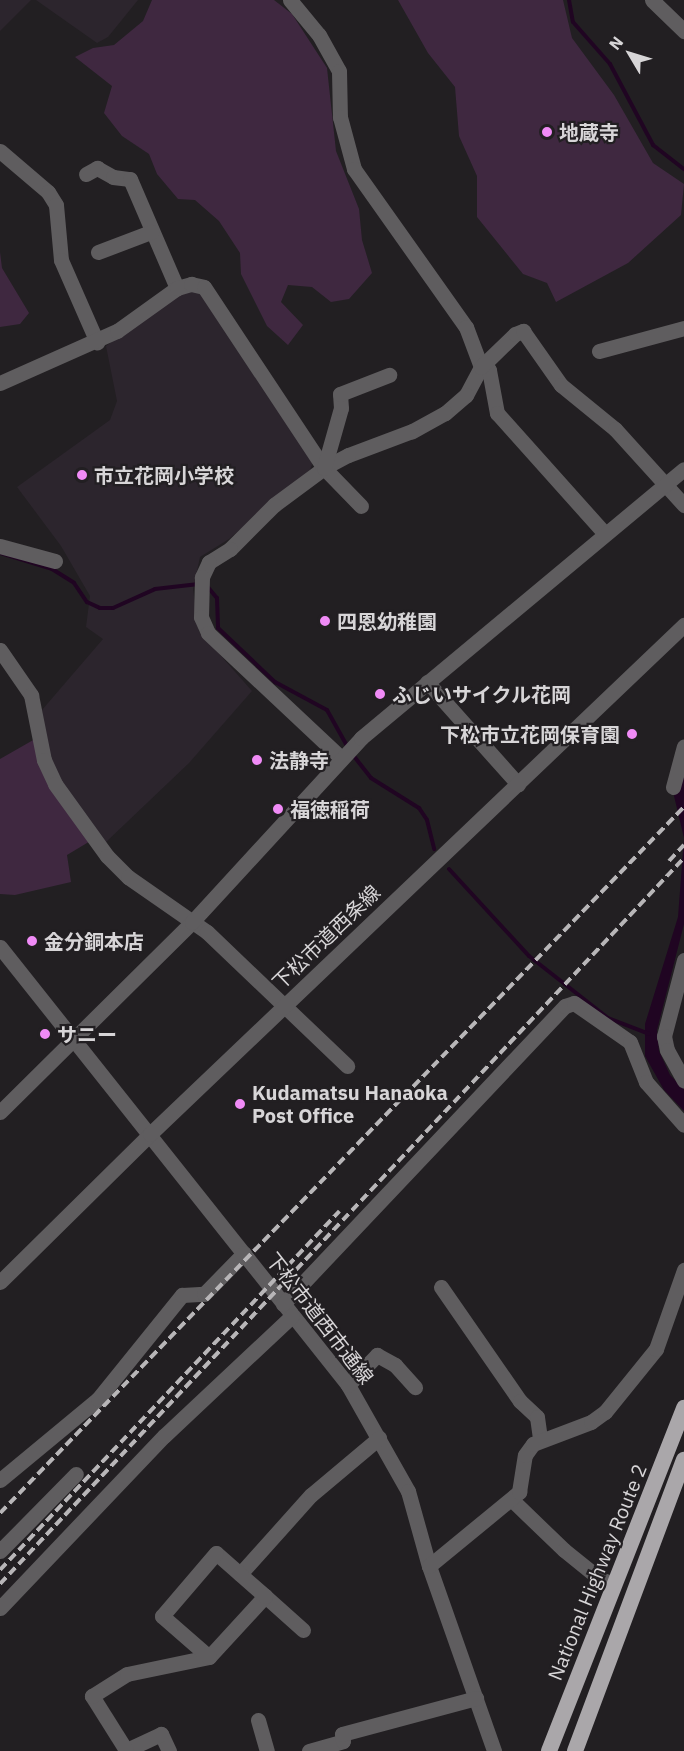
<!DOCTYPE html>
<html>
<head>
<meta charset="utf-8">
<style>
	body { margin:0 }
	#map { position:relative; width:684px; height:1751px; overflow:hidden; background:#221f22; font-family:"IBM Plex Sans","Noto Sans JP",sans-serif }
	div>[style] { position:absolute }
	.built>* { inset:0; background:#2c252d }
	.green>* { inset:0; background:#3f2840 }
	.water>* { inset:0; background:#200522 }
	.stream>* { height:4px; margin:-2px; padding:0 2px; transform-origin:2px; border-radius:2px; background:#200522 }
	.minor>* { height:15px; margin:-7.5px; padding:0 7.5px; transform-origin:7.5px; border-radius:7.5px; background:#5f5d5f }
	.tertiary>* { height:15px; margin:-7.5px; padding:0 7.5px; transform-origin:7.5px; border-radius:7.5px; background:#5f5d5f }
	.trunk>* { height:16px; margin:-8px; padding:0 8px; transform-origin:8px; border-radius:8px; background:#aaa7aa }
	.rail>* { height:4px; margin-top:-2px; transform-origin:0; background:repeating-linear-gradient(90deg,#b8b6b8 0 9px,transparent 0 13.5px) }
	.dots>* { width:16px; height:16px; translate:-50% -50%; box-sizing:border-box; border:3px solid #221f22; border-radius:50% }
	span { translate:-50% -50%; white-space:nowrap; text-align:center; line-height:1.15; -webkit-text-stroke:4.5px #221f22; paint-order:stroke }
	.poi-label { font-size:20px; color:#d7d5d7; font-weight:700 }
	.left { translate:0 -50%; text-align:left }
	.right { translate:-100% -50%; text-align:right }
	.street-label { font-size:20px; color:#d7d5d7 }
	.north { position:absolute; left:600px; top:24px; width:60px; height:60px; -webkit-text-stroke:4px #221f22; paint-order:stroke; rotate:308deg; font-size:16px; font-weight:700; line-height:24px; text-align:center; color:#d7d5d7 }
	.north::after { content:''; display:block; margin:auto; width:21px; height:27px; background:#d7d5d7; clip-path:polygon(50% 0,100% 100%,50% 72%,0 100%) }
</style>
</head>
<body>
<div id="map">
	<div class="built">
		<div style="clip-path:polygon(0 0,31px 0,0 31px)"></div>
		<div style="clip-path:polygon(36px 0,138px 0,108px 37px,97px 43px)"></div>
		<div style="clip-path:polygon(183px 289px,204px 294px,314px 459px,310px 470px,229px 539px,200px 557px,193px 589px,199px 631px,252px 691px,189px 763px,105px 843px,58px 779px,48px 752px,42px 710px,103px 639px,86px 627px,90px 596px,61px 546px,17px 487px,110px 420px,117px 401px,106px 346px)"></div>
	</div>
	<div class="green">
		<div style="clip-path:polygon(152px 0,274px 0,292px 14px,327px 68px,336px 151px,359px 209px,362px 240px,372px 273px,349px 299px,331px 302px,312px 287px,288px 285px,281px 302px,303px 325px,288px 345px,267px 326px,241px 274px,240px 253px,219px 221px,195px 200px,178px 199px,157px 174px,149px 154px,122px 136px,104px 113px,112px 86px,75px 57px,93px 48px,114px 45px,143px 21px)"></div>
		<div style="clip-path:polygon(398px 0,563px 0,572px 38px,614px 95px,653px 163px,684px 184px,681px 215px,628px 263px,556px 302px,547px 283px,523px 274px,477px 217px,477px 176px,459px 136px,455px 87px,428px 53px)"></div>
		<div style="clip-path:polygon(0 252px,2px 268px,29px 313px,20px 324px,0 327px)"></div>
		<div style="clip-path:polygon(35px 739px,92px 840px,67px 855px,71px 882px,15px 895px,0 894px,0 759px)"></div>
	</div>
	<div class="water">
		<div style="clip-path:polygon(684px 776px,684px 924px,657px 1030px,659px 1051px,670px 1075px,684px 1089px,684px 1111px,664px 1090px,645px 1056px,645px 1024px,678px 917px,684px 838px,674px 796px)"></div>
	</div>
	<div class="stream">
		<div style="left:569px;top:0;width:22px;rotate:80deg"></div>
		<div style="left:573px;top:22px;width:56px;rotate:48.6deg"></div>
		<div style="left:610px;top:64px;width:92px;rotate:62deg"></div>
		<div style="left:653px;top:145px;width:39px;rotate:38deg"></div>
		<div style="left:0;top:553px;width:54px;rotate:17.1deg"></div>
		<div style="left:52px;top:569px;width:26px;rotate:32deg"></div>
		<div style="left:74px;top:583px;width:23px;rotate:56deg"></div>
		<div style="left:87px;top:602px;width:14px;rotate:25deg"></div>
		<div style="left:100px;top:608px;width:13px"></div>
		<div style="left:113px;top:608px;width:46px;rotate:-24.3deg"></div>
		<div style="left:155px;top:589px;width:44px;rotate:-6.5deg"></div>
		<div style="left:206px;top:585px;width:17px;rotate:50deg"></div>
		<div style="left:217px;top:598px;width:30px;rotate:88deg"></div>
		<div style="left:218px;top:628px;width:79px;rotate:43.5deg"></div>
		<div style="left:275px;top:682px;width:59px;rotate:28.3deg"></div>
		<div style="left:327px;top:710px;width:41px;rotate:60.9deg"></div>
		<div style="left:353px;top:755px;width:29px;rotate:52deg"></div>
		<div style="left:371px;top:778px;width:57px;rotate:32deg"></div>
		<div style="left:419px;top:808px;width:14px;rotate:56deg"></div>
		<div style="left:427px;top:820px;width:30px;rotate:76deg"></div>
		<div style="left:449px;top:869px;width:118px;rotate:47.4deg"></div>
		<div style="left:529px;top:956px;width:100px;rotate:38.1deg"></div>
		<div style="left:608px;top:1018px;width:44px;rotate:21.3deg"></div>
	</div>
	<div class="minor">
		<div style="left:290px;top:0;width:45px;rotate:50.4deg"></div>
		<div style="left:319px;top:35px;width:41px;rotate:60.9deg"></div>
		<div style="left:339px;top:71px;width:46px;rotate:88.8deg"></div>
		<div style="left:340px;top:117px;width:54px;rotate:74.9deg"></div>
		<div style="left:354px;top:169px;width:194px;rotate:54.7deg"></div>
		<div style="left:466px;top:327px;width:43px;rotate:69.4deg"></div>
		<div style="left:481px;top:367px;width:32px;rotate:118deg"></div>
		<div style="left:466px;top:395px;width:28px;rotate:139deg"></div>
		<div style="left:445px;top:413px;width:38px;rotate:151deg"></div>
		<div style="left:412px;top:431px;width:68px;rotate:159.4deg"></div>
		<div style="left:348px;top:455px;width:27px;rotate:152deg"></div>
		<div style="left:324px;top:468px;width:62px;rotate:143.5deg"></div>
		<div style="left:274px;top:505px;width:62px;rotate:135deg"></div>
		<div style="left:230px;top:549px;width:25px;rotate:148deg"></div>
		<div style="left:209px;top:562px;width:17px;rotate:115deg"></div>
		<div style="left:202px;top:577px;width:40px;rotate:91.4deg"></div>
		<div style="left:201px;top:617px;width:17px;rotate:66deg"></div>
		<div style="left:208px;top:633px;width:183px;rotate:43.2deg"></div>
		<div style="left:652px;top:0;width:45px;rotate:44.1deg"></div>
		<div style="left:0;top:151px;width:63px;rotate:40.5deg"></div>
		<div style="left:48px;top:192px;width:15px;rotate:58deg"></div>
		<div style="left:56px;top:205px;width:55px;rotate:84.8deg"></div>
		<div style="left:61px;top:260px;width:90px;rotate:66.3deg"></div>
		<div style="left:86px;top:174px;width:13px;rotate:-29deg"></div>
		<div style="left:97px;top:168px;width:18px;rotate:29deg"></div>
		<div style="left:113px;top:177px;width:17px;rotate:7deg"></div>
		<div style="left:130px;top:179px;width:119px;rotate:66.7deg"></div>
		<div style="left:98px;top:252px;width:57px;rotate:-20.7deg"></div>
		<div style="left:599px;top:351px;width:88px;rotate:-15.1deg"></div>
		<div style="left:484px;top:364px;width:8px;rotate:50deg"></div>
		<div style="left:489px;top:370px;width:44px;rotate:79.5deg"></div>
		<div style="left:497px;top:413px;width:162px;rotate:48.2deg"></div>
		<div style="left:481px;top:367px;width:47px;rotate:-44.1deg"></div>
		<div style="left:515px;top:334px;width:9px;rotate:-21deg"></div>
		<div style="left:523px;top:331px;width:66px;rotate:54.9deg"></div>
		<div style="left:561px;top:385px;width:70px;rotate:39.2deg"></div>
		<div style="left:615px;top:429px;width:103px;rotate:47.8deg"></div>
		<div style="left:0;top:383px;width:128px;rotate:-24deg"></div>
		<div style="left:117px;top:331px;width:74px;rotate:-35.6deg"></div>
		<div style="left:177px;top:288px;width:15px;rotate:-16deg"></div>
		<div style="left:191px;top:284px;width:13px;rotate:13deg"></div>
		<div style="left:204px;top:287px;width:217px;rotate:56.5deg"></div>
		<div style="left:324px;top:468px;width:53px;rotate:45.8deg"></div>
		<div style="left:324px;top:468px;width:62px;rotate:-74.2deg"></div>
		<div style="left:341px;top:408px;width:14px;rotate:-94deg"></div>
		<div style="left:340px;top:394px;width:53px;rotate:-21.2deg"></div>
		<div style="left:0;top:546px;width:57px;rotate:15.3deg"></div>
		<div style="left:0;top:650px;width:55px;rotate:55.4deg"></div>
		<div style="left:31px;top:695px;width:66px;rotate:78.7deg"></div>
		<div style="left:44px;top:760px;width:26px;rotate:65deg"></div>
		<div style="left:55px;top:784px;width:89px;rotate:54.2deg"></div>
		<div style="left:107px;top:856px;width:30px;rotate:45deg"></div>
		<div style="left:128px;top:877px;width:96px;rotate:34.8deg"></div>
		<div style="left:207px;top:932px;width:194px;rotate:43.7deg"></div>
		<div style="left:427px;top:682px;width:137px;rotate:48.3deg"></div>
		<div style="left:673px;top:787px;width:42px;rotate:-75deg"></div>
		<div style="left:0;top:947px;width:559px;rotate:51.53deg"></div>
		<div style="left:348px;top:1385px;width:122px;rotate:60.5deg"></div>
		<div style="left:408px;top:1491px;width:78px;rotate:74.4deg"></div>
		<div style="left:429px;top:1566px;width:196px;rotate:70.6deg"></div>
		<div style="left:684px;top:960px;width:79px;rotate:104.7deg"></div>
		<div style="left:664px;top:1036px;width:14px;rotate:78deg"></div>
		<div style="left:667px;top:1050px;width:35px;rotate:61deg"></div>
		<div style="left:0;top:1112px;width:270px;rotate:-44.7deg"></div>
		<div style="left:192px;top:922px;width:250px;rotate:-47.4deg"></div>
		<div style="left:361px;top:738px;width:420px;rotate:-39.8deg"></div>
		<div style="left:441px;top:1287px;width:139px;rotate:55.3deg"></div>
		<div style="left:520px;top:1401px;width:23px;rotate:43deg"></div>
		<div style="left:537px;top:1417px;width:22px;rotate:82deg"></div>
		<div style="left:283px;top:1304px;width:410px;rotate:-46.6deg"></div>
		<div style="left:565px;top:1006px;width:9px;rotate:-18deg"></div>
		<div style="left:574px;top:1003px;width:68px;rotate:34.9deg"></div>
		<div style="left:630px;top:1042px;width:43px;rotate:68.2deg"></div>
		<div style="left:646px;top:1082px;width:57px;rotate:48.5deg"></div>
		<div style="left:348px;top:1385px;width:42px;rotate:-46deg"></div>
		<div style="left:377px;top:1355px;width:21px;rotate:29deg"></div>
		<div style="left:395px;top:1365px;width:30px;rotate:48deg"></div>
		<div style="left:0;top:1480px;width:127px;rotate:-39.6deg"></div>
		<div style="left:98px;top:1399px;width:134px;rotate:-51.1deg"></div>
		<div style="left:182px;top:1295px;width:22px;rotate:-3deg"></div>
		<div style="left:204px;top:1294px;width:57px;rotate:-45.7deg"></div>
		<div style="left:512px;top:1500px;width:72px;rotate:43.9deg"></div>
		<div style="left:564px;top:1550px;width:46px;rotate:38.9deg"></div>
		<div style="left:600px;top:1579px;width:15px;rotate:20deg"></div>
		<div style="left:0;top:1551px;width:108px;rotate:-45.4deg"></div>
		<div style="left:429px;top:1566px;width:117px;rotate:-39.4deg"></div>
		<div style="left:519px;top:1492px;width:37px;rotate:-81deg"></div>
		<div style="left:525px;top:1455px;width:14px;rotate:-54deg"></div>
		<div style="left:533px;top:1444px;width:62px;rotate:-20.8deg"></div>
		<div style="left:591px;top:1422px;width:17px;rotate:-36deg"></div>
		<div style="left:605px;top:1412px;width:81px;rotate:-51deg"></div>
		<div style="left:656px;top:1349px;width:84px;rotate:-70.5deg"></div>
		<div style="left:240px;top:1574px;width:106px;rotate:-48.1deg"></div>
		<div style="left:311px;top:1495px;width:89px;rotate:-40deg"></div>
		<div style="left:265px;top:1596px;width:51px;rotate:41.8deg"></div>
		<div style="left:0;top:1608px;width:238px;rotate:-46.4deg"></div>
		<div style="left:164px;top:1436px;width:175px;rotate:-43.2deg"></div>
		<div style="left:258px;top:1720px;width:32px;rotate:74deg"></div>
		<div style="left:169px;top:1751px;width:19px;rotate:-115deg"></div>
		<div style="left:161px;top:1734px;width:38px;rotate:155deg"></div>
		<div style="left:126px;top:1750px;width:64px;rotate:-122.2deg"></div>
		<div style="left:92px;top:1696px;width:41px;rotate:-32.2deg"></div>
		<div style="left:127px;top:1674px;width:84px;rotate:-11.7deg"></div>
		<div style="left:209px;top:1657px;width:83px;rotate:-47.4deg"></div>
		<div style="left:265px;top:1596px;width:65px;rotate:-138.7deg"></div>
		<div style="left:216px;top:1553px;width:83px;rotate:130.6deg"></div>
		<div style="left:162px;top:1616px;width:62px;rotate:41.1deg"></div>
		<div style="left:309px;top:1751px;width:35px;rotate:-16deg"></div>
		<div style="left:343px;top:1741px;width:7px;rotate:-98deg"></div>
		<div style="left:342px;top:1734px;width:139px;rotate:-15deg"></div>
	</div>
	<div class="tertiary">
		<div style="left:0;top:1282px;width:211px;rotate:-44.6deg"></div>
		<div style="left:150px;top:1134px;width:738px;rotate:-43.63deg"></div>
	</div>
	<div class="trunk">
		<div style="left:549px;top:1751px;width:369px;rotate:-68.5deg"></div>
		<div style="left:575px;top:1751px;width:311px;rotate:-69.5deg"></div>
	</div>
	<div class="rail">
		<div style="left:669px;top:861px;width:22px;rotate:-47deg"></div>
		<div style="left:0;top:1513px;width:983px;rotate:-45.91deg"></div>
		<div style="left:0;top:1570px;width:494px;rotate:-46.6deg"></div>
		<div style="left:0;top:1584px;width:997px;rotate:-46.71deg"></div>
	</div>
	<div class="dots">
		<div style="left:547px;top:132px;background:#f08bf6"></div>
		<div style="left:82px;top:475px;background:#f08bf6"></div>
		<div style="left:325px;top:621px;background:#f08bf6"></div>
		<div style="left:380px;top:694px;background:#f08bf6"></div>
		<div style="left:632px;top:734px;background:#f08bf6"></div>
		<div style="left:257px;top:760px;background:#f08bf6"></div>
		<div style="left:278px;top:809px;background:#f08bf6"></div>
		<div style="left:32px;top:941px;background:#f08bf6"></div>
		<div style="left:45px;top:1034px;background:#f08bf6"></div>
		<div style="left:240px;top:1104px;background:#f08bf6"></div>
	</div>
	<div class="poi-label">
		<span class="left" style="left:559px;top:132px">地蔵寺</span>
		<span class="left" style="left:94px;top:475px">市立花岡小学校</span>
		<span class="left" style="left:337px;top:621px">四恩幼稚園</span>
		<span class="left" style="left:392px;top:694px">ふじいサイクル花岡</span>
		<span class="right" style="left:620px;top:734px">下松市立花岡保育園</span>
		<span class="left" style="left:269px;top:760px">法静寺</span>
		<span class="left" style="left:290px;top:809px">福徳稲荷</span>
		<span class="left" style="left:44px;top:941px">金分銅本店</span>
		<span class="left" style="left:57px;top:1034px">サニー</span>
		<span class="left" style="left:252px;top:1104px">Kudamatsu Hanaoka<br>Post Office</span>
	</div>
	<div class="street-label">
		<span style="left:326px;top:937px;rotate:-44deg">下松市道西条線</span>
		<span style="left:320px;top:1318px;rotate:52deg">下松市道西市通線</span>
		<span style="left:597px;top:1572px;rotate:-68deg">National Highway Route 2</span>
	</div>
	<div class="north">N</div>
</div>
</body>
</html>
